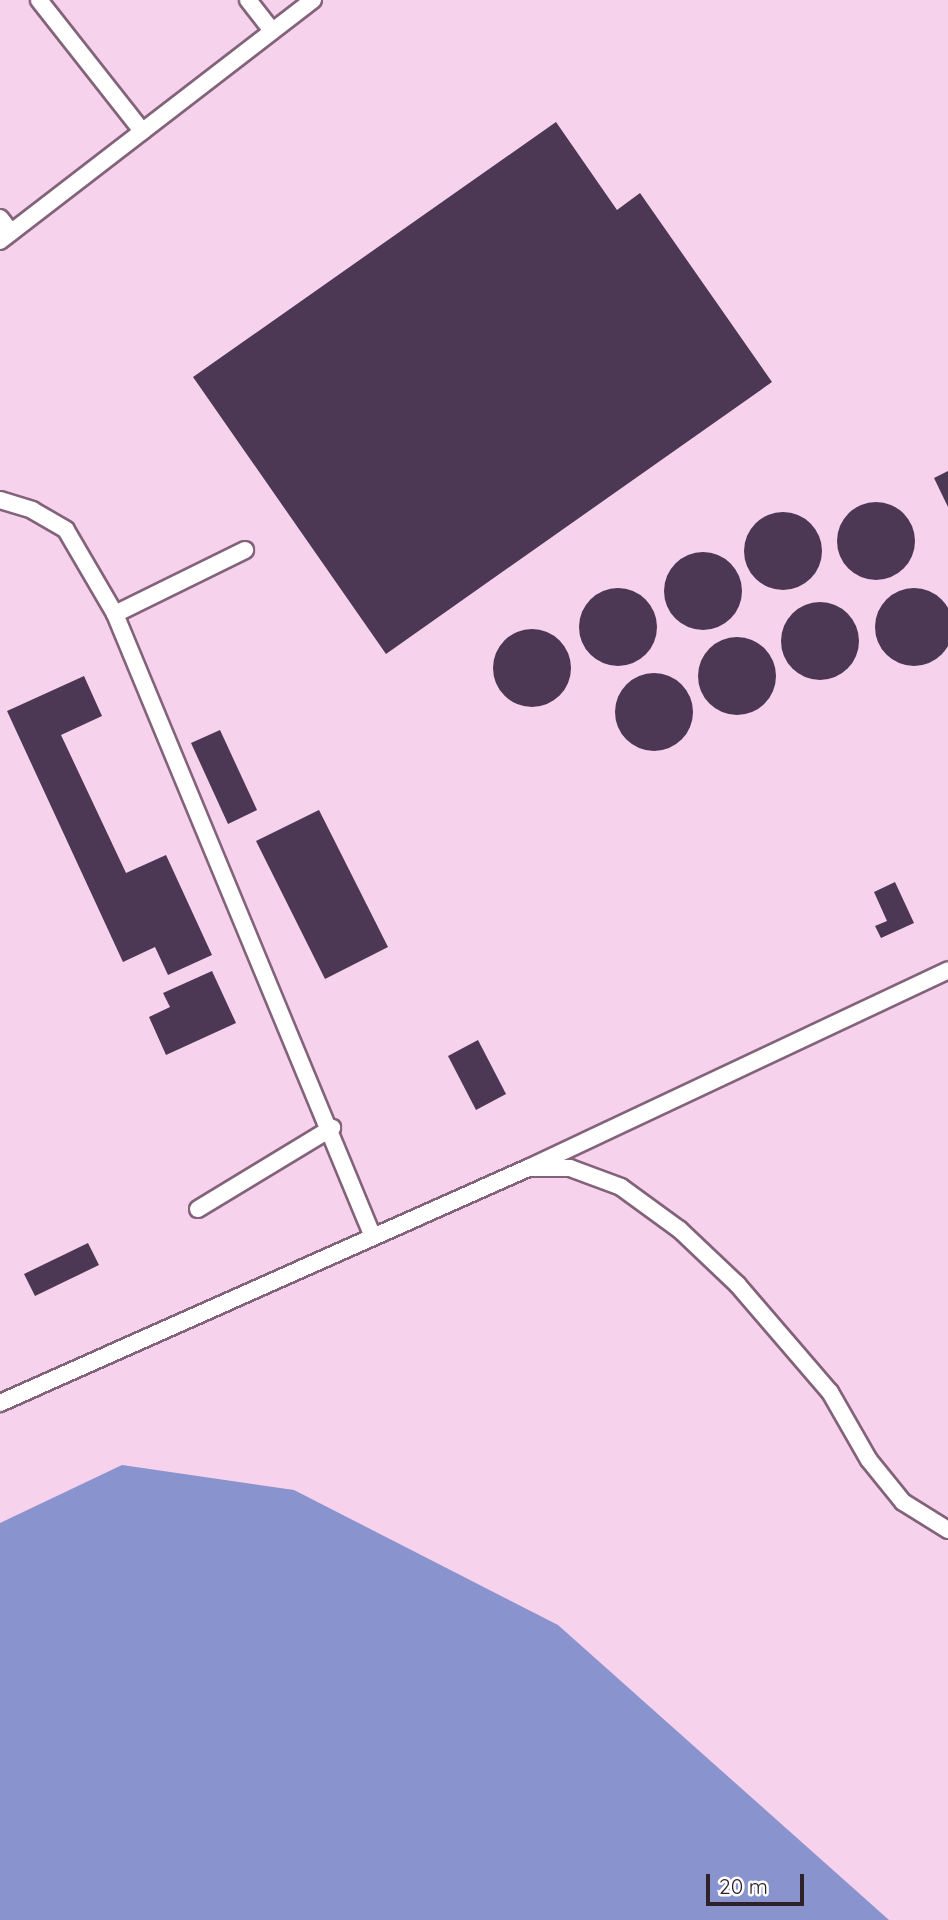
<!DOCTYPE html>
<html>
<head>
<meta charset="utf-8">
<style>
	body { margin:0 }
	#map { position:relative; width:948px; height:1920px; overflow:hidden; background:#f7d2ec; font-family:Quicksand,sans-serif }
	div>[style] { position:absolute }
	.water>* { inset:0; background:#8993ce }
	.building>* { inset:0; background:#4c3754 }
	.round { border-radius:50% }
	.roads { filter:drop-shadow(2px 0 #83637a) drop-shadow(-2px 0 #83637a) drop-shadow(0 2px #83637a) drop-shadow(0 -2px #83637a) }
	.lane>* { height:16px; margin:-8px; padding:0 8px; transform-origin:8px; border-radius:8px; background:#fff }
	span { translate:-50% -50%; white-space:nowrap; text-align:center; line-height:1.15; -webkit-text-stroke:7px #fff; paint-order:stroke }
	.scale { position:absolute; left:706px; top:1874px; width:98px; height:32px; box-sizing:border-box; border:4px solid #2e212a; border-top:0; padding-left:9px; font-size:21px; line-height:24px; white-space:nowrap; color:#2e212a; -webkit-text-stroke:5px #fff; paint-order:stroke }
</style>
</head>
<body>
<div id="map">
	<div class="water">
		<div style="clip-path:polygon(122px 1465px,294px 1490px,558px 1625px,889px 1920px,0 1920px,0 1523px)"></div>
	</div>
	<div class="building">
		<div style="clip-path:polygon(556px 122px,617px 210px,640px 193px,772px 382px,386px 654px,193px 377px)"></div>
		<div style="clip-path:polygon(948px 471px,948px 507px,934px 478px)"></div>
		<div class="round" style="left:837px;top:502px;width:78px;height:78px"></div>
		<div class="round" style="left:744px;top:512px;width:78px;height:78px"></div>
		<div class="round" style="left:664px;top:552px;width:78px;height:78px"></div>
		<div class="round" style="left:579px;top:588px;width:78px;height:78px"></div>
		<div class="round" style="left:875px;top:588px;width:78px;height:78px"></div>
		<div class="round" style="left:781px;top:602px;width:78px;height:78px"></div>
		<div class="round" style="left:493px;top:629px;width:78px;height:78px"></div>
		<div class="round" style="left:698px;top:637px;width:78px;height:78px"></div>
		<div class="round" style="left:615px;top:673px;width:78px;height:78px"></div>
		<div style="clip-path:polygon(84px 676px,102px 716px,61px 735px,126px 873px,166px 855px,212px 955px,168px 975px,155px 947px,123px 962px,7px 711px)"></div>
		<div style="clip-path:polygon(220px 730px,257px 810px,228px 824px,191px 743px)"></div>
		<div style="clip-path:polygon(319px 810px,388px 947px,325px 979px,256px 841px)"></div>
		<div style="clip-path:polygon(895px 882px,914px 923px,881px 938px,875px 926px,887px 921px,874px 892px)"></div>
		<div style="clip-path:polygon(212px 971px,236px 1023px,166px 1055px,149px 1017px,170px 1007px,163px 993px)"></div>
		<div style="clip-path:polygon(478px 1040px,506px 1094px,476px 1110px,448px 1056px)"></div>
		<div style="clip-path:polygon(88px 1243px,99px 1265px,35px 1296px,24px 1274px)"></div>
	</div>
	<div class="roads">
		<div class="lane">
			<div style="left:39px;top:0;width:167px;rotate:51.8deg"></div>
			<div style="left:248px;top:0;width:39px;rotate:52deg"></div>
			<div style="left:0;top:218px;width:18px;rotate:52deg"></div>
			<div style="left:0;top:241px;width:395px;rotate:-37.6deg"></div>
			<div style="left:0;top:500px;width:34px;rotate:17deg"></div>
			<div style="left:32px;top:510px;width:39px;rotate:30deg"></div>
			<div style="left:66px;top:530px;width:97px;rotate:59.7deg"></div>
			<div style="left:115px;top:614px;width:674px;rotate:67.5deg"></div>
			<div style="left:115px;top:614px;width:145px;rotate:-26.2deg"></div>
			<div style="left:532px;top:1168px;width:38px"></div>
			<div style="left:570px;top:1168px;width:54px;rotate:20.4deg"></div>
			<div style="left:621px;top:1187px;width:73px;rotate:36.1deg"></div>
			<div style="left:680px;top:1230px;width:79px;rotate:43.5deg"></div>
			<div style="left:737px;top:1284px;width:143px;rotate:49.3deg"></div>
			<div style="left:830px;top:1392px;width:78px;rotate:60.2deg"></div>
			<div style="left:869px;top:1460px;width:54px;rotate:51deg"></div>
			<div style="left:903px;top:1502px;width:53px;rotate:31.9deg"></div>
			<div style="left:198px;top:1209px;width:157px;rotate:-31.2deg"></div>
			<div style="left:0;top:1403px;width:578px;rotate:-23.99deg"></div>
			<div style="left:528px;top:1168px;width:464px;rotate:-25.2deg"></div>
		</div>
	</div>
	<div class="scale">20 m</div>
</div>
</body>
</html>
